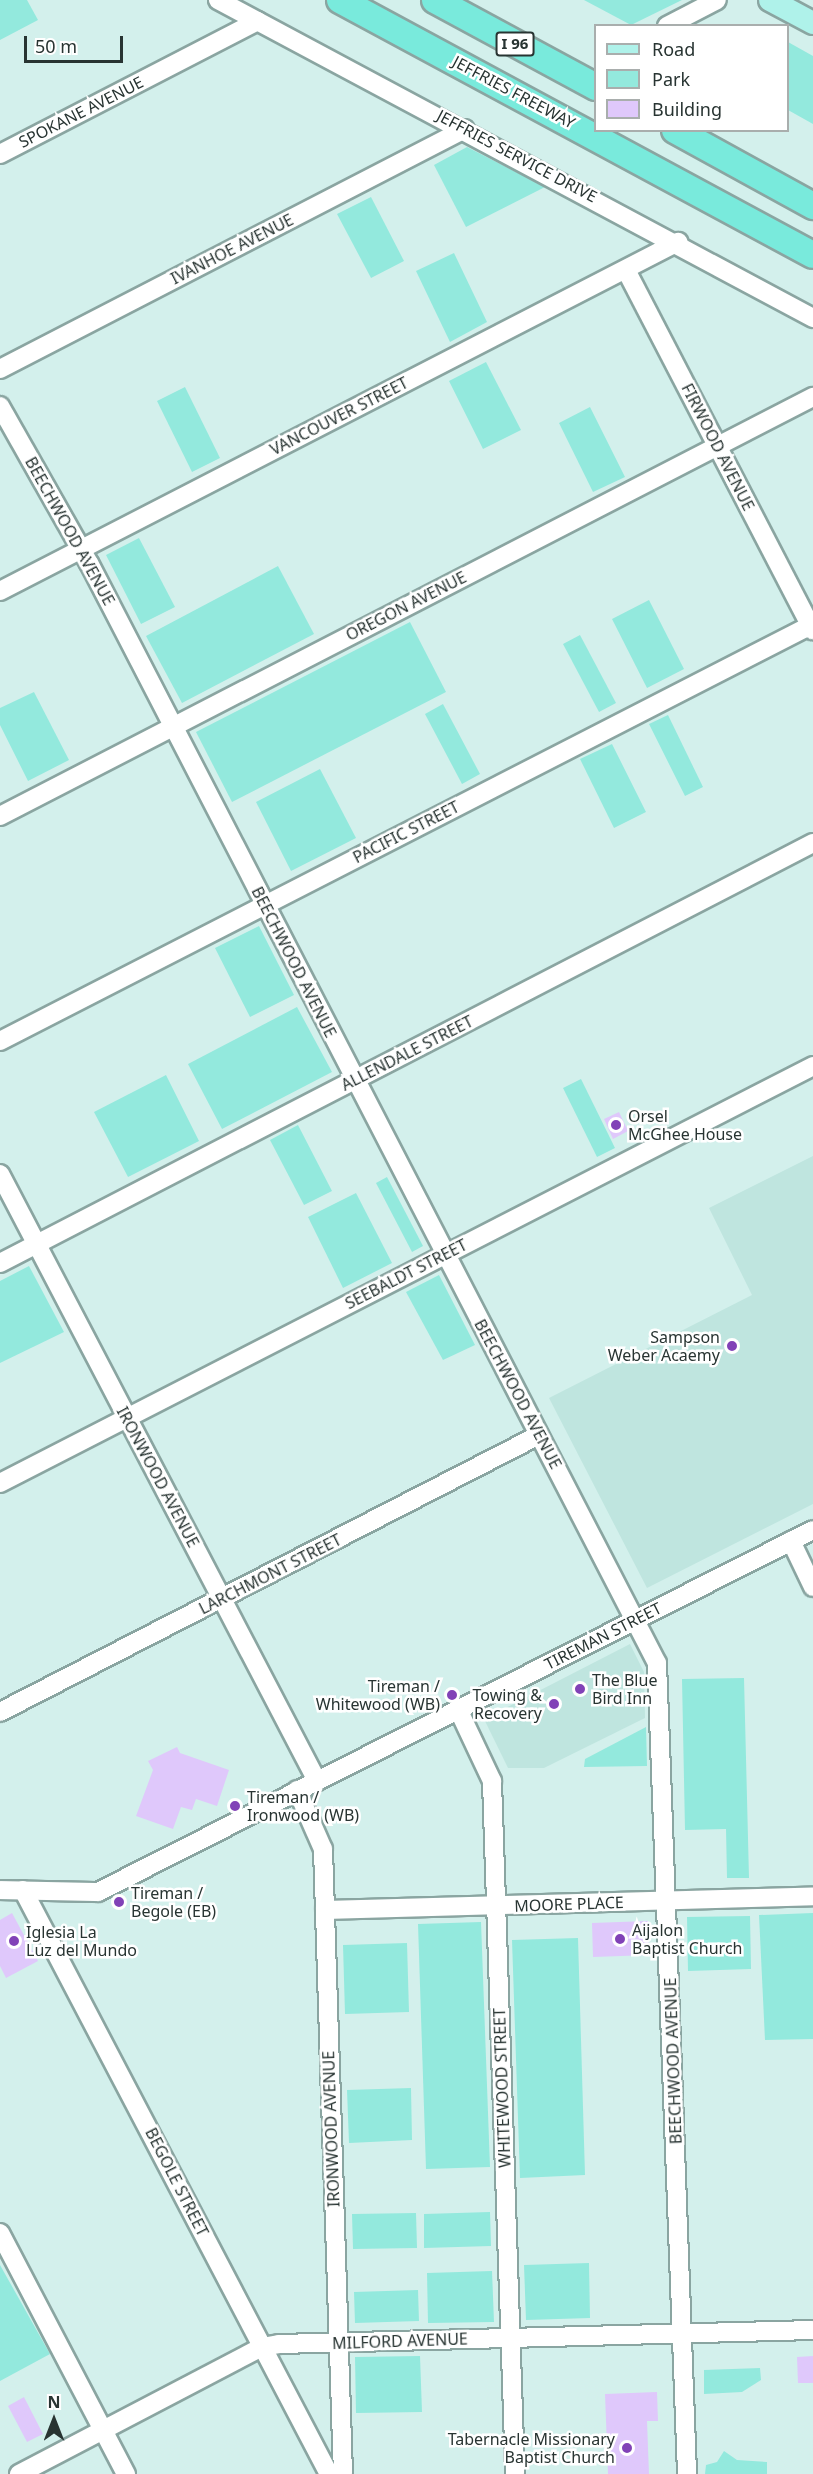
<!DOCTYPE html>
<html>
<head>
<meta charset="utf-8">
<style>
	body { margin:0 }
	#map { position:relative; width:813px; height:2474px; overflow:hidden; background:#d3f0ec; font-family:"Noto Sans",sans-serif }
	div>[style] { position:absolute }
	.built>* { inset:0; background:#bfe5df }
	.green>* { inset:0; background:#93e9dd }
	.building>* { inset:0; background:#dfc8fb }
	.roads { filter:drop-shadow(2px 0 #8aa5a1) drop-shadow(-2px 0 #8aa5a1) drop-shadow(0 2px #8aa5a1) drop-shadow(0 -2px #8aa5a1) }
	.minor>* { height:18px; margin:-9px; padding:0 9px; transform-origin:9px; border-radius:9px; background:#fff }
	.major>* { height:22px; margin:-11px; padding:0 11px; transform-origin:11px; border-radius:11px; background:#aff2ea }
	.highway>* { height:26px; margin:-13px; padding:0 13px; transform-origin:13px; border-radius:13px; background:#79eadc }
	.dots>* { width:16px; height:16px; translate:-50% -50%; box-sizing:border-box; border:3px solid #fff; border-radius:50% }
	span { translate:-50% -50%; white-space:nowrap; text-align:center; line-height:1.15; -webkit-text-stroke:5px #fff; paint-order:stroke }
	.shield-label span { padding:2px 4px; background:#fff; border:2px solid; border-radius:4px; -webkit-text-stroke-width:0 }
	.shield-label { font-size:15px; color:#283432; font-weight:700 }
	.street-label { font-size:16px; color:#283432 }
	.poi-label { font-size:16px; color:#283432 }
	.left { translate:0 -50%; text-align:left }
	.right { translate:-100% -50%; text-align:right }
	.legend { position:absolute; left:594px; top:24px; width:195px; height:108px; box-sizing:border-box; background:#fff; border:2px solid #a9aead; margin:0; padding:8px 10px; list-style:none; font-size:18px; color:#283432 }
	.legend li { display:flex; align-items:center; gap:12px; height:30px }
	.legend b { width:30px; border:2px solid #a9aead }
	.north { position:absolute; left:24px; top:2390px; width:60px; height:60px; -webkit-text-stroke:4px #fff; paint-order:stroke; rotate:0deg; font-size:16px; font-weight:700; line-height:24px; text-align:center; color:#283432 }
	.north::after { content:''; display:block; margin:auto; width:21px; height:27px; background:#283432; clip-path:polygon(50% 0,100% 100%,50% 72%,0 100%) }
	.scale { position:absolute; left:24px; top:36px; width:99px; height:27px; box-sizing:border-box; border:3px solid #283432; border-top:0; padding-left:8px; font-size:18px; line-height:21px; white-space:nowrap; color:#283432; -webkit-text-stroke:4px #fff; paint-order:stroke }
</style>
</head>
<body>
<div id="map">
	<div class="built">
		<div style="clip-path:polygon(813px 1156px,813px 1504px,647px 1588px,549px 1398px,752px 1295px,709px 1208px)"></div>
		<div style="clip-path:polygon(630px 1644px,644px 1672px,645px 1718px,544px 1768px,508px 1768px,484px 1719px)"></div>
	</div>
	<div class="green">
		<div style="clip-path:polygon(0 0,27px 0,38px 20px,0 40px)"></div>
		<div style="clip-path:polygon(584px 0,682px 0,631px 25px)"></div>
		<div style="clip-path:polygon(788px 42px,813px 56px,813px 124px,788px 110px)"></div>
		<div style="clip-path:polygon(467px 147px,545px 187px,466px 227px,434px 165px)"></div>
		<div style="clip-path:polygon(371px 197px,404px 261px,371px 278px,337px 214px)"></div>
		<div style="clip-path:polygon(454px 253px,487px 322px,450px 342px,416px 271px)"></div>
		<div style="clip-path:polygon(486px 362px,521px 430px,483px 449px,449px 381px)"></div>
		<div style="clip-path:polygon(185px 387px,220px 458px,192px 472px,157px 401px)"></div>
		<div style="clip-path:polygon(590px 407px,625px 477px,593px 492px,559px 423px)"></div>
		<div style="clip-path:polygon(139px 538px,175px 607px,141px 624px,106px 555px)"></div>
		<div style="clip-path:polygon(278px 566px,314px 634px,182px 703px,146px 636px)"></div>
		<div style="clip-path:polygon(649px 600px,684px 669px,647px 688px,612px 619px)"></div>
		<div style="clip-path:polygon(410px 622px,446px 692px,232px 802px,196px 732px)"></div>
		<div style="clip-path:polygon(580px 635px,616px 703px,599px 712px,563px 644px)"></div>
		<div style="clip-path:polygon(34px 692px,69px 760px,28px 781px,0 725px,0 708px)"></div>
		<div style="clip-path:polygon(443px 704px,480px 774px,462px 784px,425px 714px)"></div>
		<div style="clip-path:polygon(668px 715px,703px 787px,685px 796px,649px 724px)"></div>
		<div style="clip-path:polygon(612px 744px,646px 812px,614px 828px,580px 759px)"></div>
		<div style="clip-path:polygon(320px 769px,356px 838px,291px 871px,256px 802px)"></div>
		<div style="clip-path:polygon(259px 926px,294px 995px,250px 1017px,215px 948px)"></div>
		<div style="clip-path:polygon(297px 1007px,332px 1072px,222px 1129px,188px 1064px)"></div>
		<div style="clip-path:polygon(166px 1075px,199px 1141px,128px 1177px,94px 1112px)"></div>
		<div style="clip-path:polygon(581px 1079px,615px 1148px,597px 1157px,563px 1088px)"></div>
		<div style="clip-path:polygon(298px 1125px,332px 1191px,304px 1205px,270px 1140px)"></div>
		<div style="clip-path:polygon(387px 1177px,423px 1246px,412px 1252px,376px 1183px)"></div>
		<div style="clip-path:polygon(356px 1193px,392px 1263px,343px 1288px,308px 1217px)"></div>
		<div style="clip-path:polygon(29px 1266px,64px 1332px,0 1363px,0 1281px)"></div>
		<div style="clip-path:polygon(439px 1275px,475px 1345px,443px 1360px,406px 1292px)"></div>
		<div style="clip-path:polygon(744px 1678px,749px 1878px,727px 1878px,726px 1829px,685px 1830px,682px 1679px)"></div>
		<div style="clip-path:polygon(646px 1727px,647px 1766px,584px 1767px,585px 1759px)"></div>
		<div style="clip-path:polygon(813px 1913px,813px 2039px,765px 2040px,759px 1915px)"></div>
		<div style="clip-path:polygon(750px 1916px,751px 1969px,688px 1971px,687px 1917px)"></div>
		<div style="clip-path:polygon(481px 1922px,490px 2167px,426px 2169px,418px 1924px)"></div>
		<div style="clip-path:polygon(578px 1938px,585px 2175px,520px 2178px,512px 1940px)"></div>
		<div style="clip-path:polygon(407px 1943px,409px 2012px,345px 2014px,343px 1945px)"></div>
		<div style="clip-path:polygon(411px 2088px,412px 2140px,349px 2143px,347px 2090px)"></div>
		<div style="clip-path:polygon(490px 2212px,491px 2246px,424px 2248px,424px 2214px)"></div>
		<div style="clip-path:polygon(416px 2213px,417px 2248px,353px 2249px,352px 2214px)"></div>
		<div style="clip-path:polygon(589px 2263px,590px 2318px,526px 2320px,524px 2265px)"></div>
		<div style="clip-path:polygon(0 2265px,50px 2354px,0 2381px)"></div>
		<div style="clip-path:polygon(492px 2271px,494px 2322px,428px 2323px,427px 2273px)"></div>
		<div style="clip-path:polygon(418px 2290px,419px 2321px,355px 2323px,354px 2292px)"></div>
		<div style="clip-path:polygon(420px 2356px,422px 2412px,356px 2413px,355px 2357px)"></div>
		<div style="clip-path:polygon(760px 2368px,761px 2380px,742px 2392px,704px 2394px,704px 2370px)"></div>
		<div style="clip-path:polygon(724px 2451px,737px 2460px,767px 2462px,767px 2474px,705px 2474px,706px 2465px,717px 2462px)"></div>
	</div>
	<div class="building">
		<div style="clip-path:polygon(619px 1112px,628px 1131px,613px 1139px,604px 1119px)"></div>
		<div style="clip-path:polygon(177px 1747px,180px 1753px,229px 1770px,217px 1806px,196px 1799px,192px 1810px,181px 1807px,173px 1829px,136px 1816px,153px 1770px,148px 1761px)"></div>
		<div style="clip-path:polygon(12px 1913px,38px 1961px,6px 1978px,0 1966px,0 1920px)"></div>
		<div style="clip-path:polygon(648px 1921px,649px 1955px,593px 1957px,592px 1923px)"></div>
		<div style="clip-path:polygon(813px 2356px,813px 2383px,798px 2383px,797px 2357px)"></div>
		<div style="clip-path:polygon(657px 2392px,658px 2421px,647px 2421px,649px 2474px,608px 2474px,605px 2394px)"></div>
		<div style="clip-path:polygon(24px 2397px,43px 2434px,27px 2442px,8px 2406px)"></div>
	</div>
	<div class="roads">
		<div class="minor">
			<div style="left:218px;top:0;width:675px;rotate:28.12deg"></div>
			<div style="left:667px;top:26px;width:56px;rotate:-27.5deg"></div>
			<div style="left:0;top:154px;width:290px;rotate:-27.3deg"></div>
			<div style="left:626px;top:270px;width:406px;rotate:62.6deg"></div>
			<div style="left:0;top:369px;width:523px;rotate:-27.3deg"></div>
			<div style="left:0;top:406px;width:180px;rotate:60.5deg"></div>
			<div style="left:89px;top:563px;width:1238px;rotate:62.69deg"></div>
			<div style="left:657px;top:1663px;width:812px;rotate:87.88deg"></div>
			<div style="left:0;top:591px;width:763px;rotate:-27.24deg"></div>
			<div style="left:0;top:816px;width:915px;rotate:-27.27deg"></div>
			<div style="left:0;top:1041px;width:914px;rotate:-27.15deg"></div>
			<div style="left:0;top:1174px;width:685px;rotate:62.42deg"></div>
			<div style="left:0;top:1263px;width:915px;rotate:-27.32deg"></div>
			<div style="left:0;top:1483px;width:914px;rotate:-27.15deg"></div>
			<div style="left:791px;top:1541px;width:51px;rotate:64.4deg"></div>
			<div style="left:458px;top:1709px;width:80px;rotate:64.7deg"></div>
			<div style="left:492px;top:1781px;width:693px;rotate:88.1deg"></div>
			<div style="left:0;top:1712px;width:606px;rotate:-27.2deg"></div>
			<div style="left:297px;top:1790px;width:64px;rotate:66.2deg"></div>
			<div style="left:323px;top:1849px;width:625px;rotate:88.17deg"></div>
			<div style="left:0;top:1890px;width:98px;rotate:1.2deg"></div>
			<div style="left:98px;top:1892px;width:801px;rotate:-26.85deg"></div>
			<div style="left:23px;top:1890px;width:659px;rotate:62.35deg"></div>
			<div style="left:325px;top:1910px;width:488px;rotate:-1.6deg"></div>
			<div style="left:0;top:2233px;width:272px;rotate:62.4deg"></div>
			<div style="left:19px;top:2474px;width:274px;rotate:-27.6deg"></div>
			<div style="left:262px;top:2347px;width:17px;rotate:-10deg"></div>
			<div style="left:279px;top:2344px;width:534px;rotate:-1.5deg"></div>
		</div>
		<div class="major">
			<div style="left:770px;top:0;width:49px;rotate:28.1deg"></div>
		</div>
		<div class="highway">
			<div style="left:340px;top:0;width:537px;rotate:28.33deg"></div>
			<div style="left:435px;top:0;width:183px;rotate:28.4deg"></div>
			<div style="left:675px;top:130px;width:158px;rotate:28.8deg"></div>
		</div>
	</div>
	<div class="dots">
		<div style="left:616px;top:1125px;background:#8142b7"></div>
		<div style="left:732px;top:1346px;background:#8142b7"></div>
		<div style="left:580px;top:1689px;background:#8142b7"></div>
		<div style="left:452px;top:1695px;background:#8142b7"></div>
		<div style="left:554px;top:1704px;background:#8142b7"></div>
		<div style="left:235px;top:1806px;background:#8142b7"></div>
		<div style="left:119px;top:1902px;background:#8142b7"></div>
		<div style="left:620px;top:1939px;background:#8142b7"></div>
		<div style="left:14px;top:1941px;background:#8142b7"></div>
		<div style="left:627px;top:2448px;background:#8142b7"></div>
	</div>
	<div class="shield-label">
		<span style="left:515px;top:44px">I 96</span>
	</div>
	<div class="street-label">
		<span style="left:514px;top:92px;rotate:28deg">JEFFRIES FREEWAY</span>
		<span style="left:81px;top:112px;rotate:-27deg">SPOKANE AVENUE</span>
		<span style="left:517px;top:156px;rotate:28deg">JEFFRIES SERVICE DRIVE</span>
		<span style="left:232px;top:249px;rotate:-27deg">IVANHOE AVENUE</span>
		<span style="left:339px;top:416px;rotate:-27deg">VANCOUVER STREET</span>
		<span style="left:718px;top:447px;rotate:63deg">FIRWOOD AVENUE</span>
		<span style="left:70px;top:531px;rotate:61deg">BEECHWOOD AVENUE</span>
		<span style="left:406px;top:606px;rotate:-27deg">OREGON AVENUE</span>
		<span style="left:406px;top:832px;rotate:-27deg">PACIFIC STREET</span>
		<span style="left:294px;top:962px;rotate:63deg">BEECHWOOD AVENUE</span>
		<span style="left:407px;top:1053px;rotate:-27deg">ALLENDALE STREET</span>
		<span style="left:406px;top:1274px;rotate:-27deg">SEEBALDT STREET</span>
		<span style="left:518px;top:1394px;rotate:62deg">BEECHWOOD AVENUE</span>
		<span style="left:158px;top:1477px;rotate:62deg">IRONWOOD AVENUE</span>
		<span style="left:270px;top:1574px;rotate:-27deg">LARCHMONT STREET</span>
		<span style="left:603px;top:1636px;rotate:-27deg">TIREMAN STREET</span>
		<span style="left:569px;top:1904px;rotate:-2deg">MOORE PLACE</span>
		<span style="left:673px;top:2061px;rotate:-92deg">BEECHWOOD AVENUE</span>
		<span style="left:502px;top:2088px;rotate:-92deg">WHITEWOOD STREET</span>
		<span style="left:331px;top:2129px;rotate:-92deg">IRONWOOD AVENUE</span>
		<span style="left:177px;top:2182px;rotate:63deg">BEGOLE STREET</span>
		<span style="left:400px;top:2341px;rotate:-2deg">MILFORD AVENUE</span>
	</div>
	<div class="poi-label">
		<span class="left" style="left:628px;top:1125px">Orsel<br>McGhee House</span>
		<span class="right" style="left:720px;top:1346px">Sampson<br>Weber Acaemy</span>
		<span class="left" style="left:592px;top:1689px">The Blue<br>Bird Inn</span>
		<span class="right" style="left:440px;top:1695px">Tireman /<br>Whitewood (WB)</span>
		<span class="right" style="left:542px;top:1704px">Towing &amp;<br>Recovery</span>
		<span class="left" style="left:247px;top:1806px">Tireman /<br>Ironwood (WB)</span>
		<span class="left" style="left:131px;top:1902px">Tireman /<br>Begole (EB)</span>
		<span class="left" style="left:632px;top:1939px">Aijalon<br>Baptist Church</span>
		<span class="left" style="left:26px;top:1941px">Iglesia La<br>Luz del Mundo</span>
		<span class="right" style="left:615px;top:2448px">Tabernacle Missionary<br>Baptist Church</span>
	</div>
	<ul class="legend">
	<li><b style="height:8px;background:#aff2ea"></b>Road</li>
	<li><b style="height:16px;background:#93e9dd"></b>Park</li>
	<li><b style="height:16px;background:#dfc8fb"></b>Building</li>
	</ul>
	<div class="north">N</div>
	<div class="scale">50 m</div>
</div>
</body>
</html>
